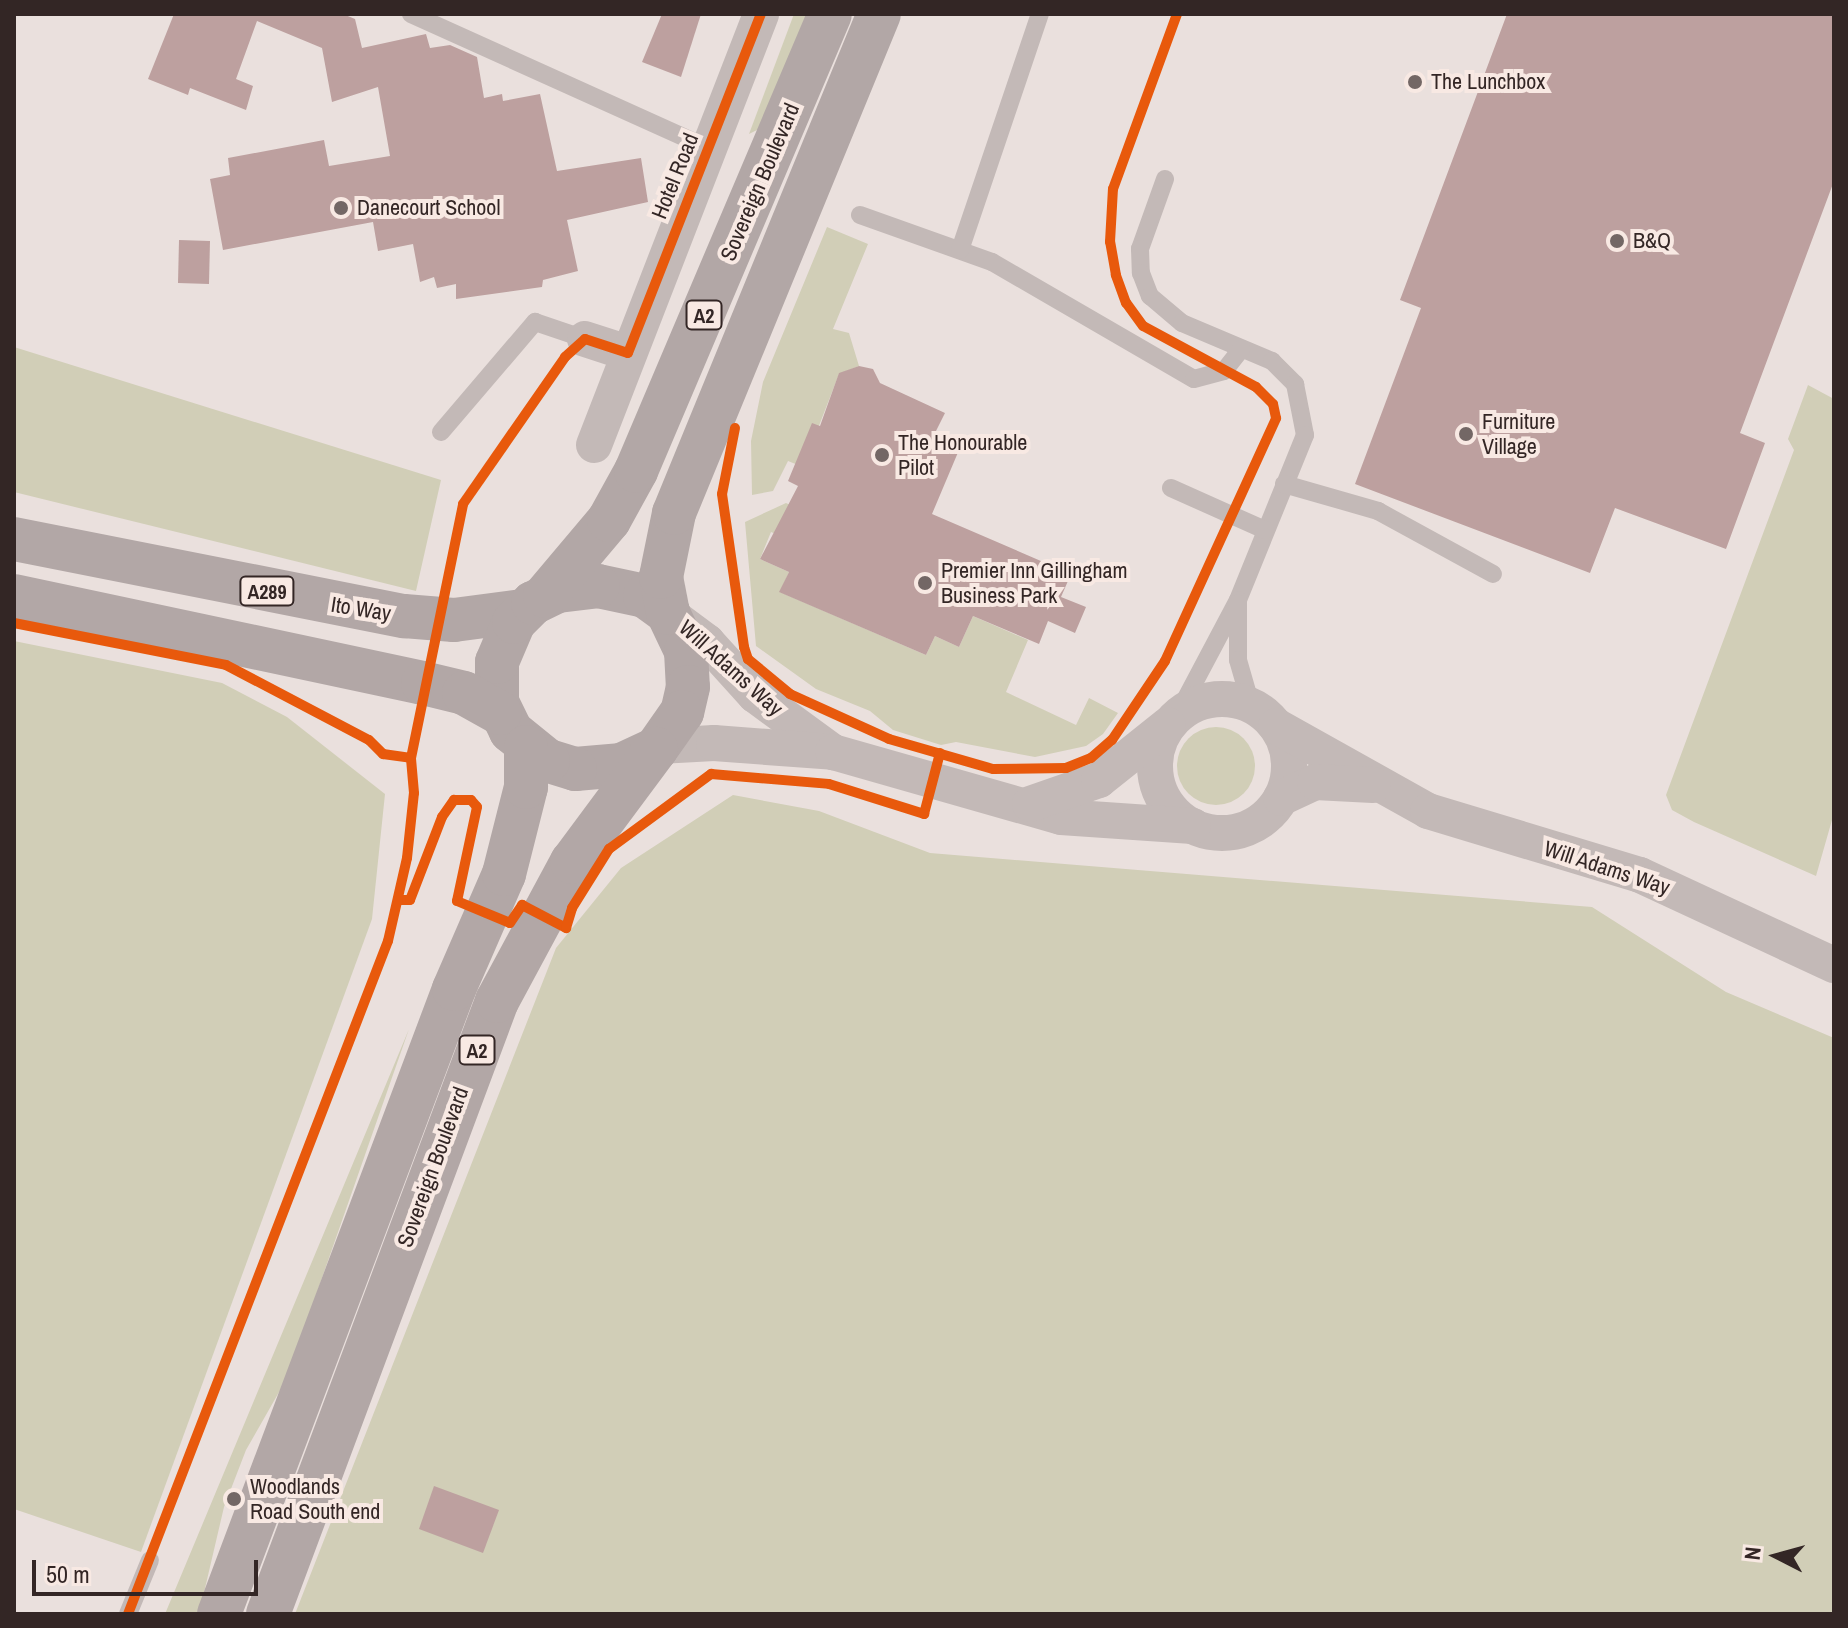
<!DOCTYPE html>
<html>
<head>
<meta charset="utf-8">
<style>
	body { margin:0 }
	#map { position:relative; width:1848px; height:1628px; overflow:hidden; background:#eae0dd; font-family:"Archivo Narrow",sans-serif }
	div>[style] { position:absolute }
	.green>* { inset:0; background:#d1ceb7 }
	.round { border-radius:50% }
	.building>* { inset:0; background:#bda09f }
	.service>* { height:18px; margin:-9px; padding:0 9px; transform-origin:9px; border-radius:9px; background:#c3b9b7 }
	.minor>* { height:36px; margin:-18px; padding:0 18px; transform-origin:18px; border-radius:18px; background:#c3b9b7 }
	.minor>.ring { margin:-18px; padding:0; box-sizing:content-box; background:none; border:36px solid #c3b9b7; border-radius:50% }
	.primary>* { height:44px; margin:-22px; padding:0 22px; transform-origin:22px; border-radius:22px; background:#b2a7a6 }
	.cycleway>* { height:10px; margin:-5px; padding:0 5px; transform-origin:5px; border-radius:5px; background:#e8590c }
	.dots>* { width:22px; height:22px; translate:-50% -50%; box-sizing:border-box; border:4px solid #f8e9e3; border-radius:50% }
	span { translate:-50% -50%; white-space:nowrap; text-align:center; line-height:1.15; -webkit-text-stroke:8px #f8e9e3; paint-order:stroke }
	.shield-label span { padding:2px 6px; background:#f8e9e3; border:2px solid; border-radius:6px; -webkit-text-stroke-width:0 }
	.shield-label { font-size:20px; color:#332625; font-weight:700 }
	.poi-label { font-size:22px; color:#332625 }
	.left { translate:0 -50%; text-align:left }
	.street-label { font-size:22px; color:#332625 }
	.frame { position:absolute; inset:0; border:16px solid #332625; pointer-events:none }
	.north { position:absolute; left:1736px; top:1516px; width:80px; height:80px; -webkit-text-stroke:6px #f8e9e3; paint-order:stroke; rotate:276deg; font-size:22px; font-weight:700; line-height:32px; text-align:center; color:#332625 }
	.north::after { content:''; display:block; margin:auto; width:28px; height:36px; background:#332625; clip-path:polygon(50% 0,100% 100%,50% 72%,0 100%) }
	.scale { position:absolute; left:32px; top:1560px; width:226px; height:36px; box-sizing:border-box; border:4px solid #332625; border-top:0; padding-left:10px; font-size:24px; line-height:28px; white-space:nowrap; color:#332625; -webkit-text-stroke:6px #f8e9e3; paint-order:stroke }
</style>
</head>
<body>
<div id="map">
	<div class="green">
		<div style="clip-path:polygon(794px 14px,810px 14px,767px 125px,749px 134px)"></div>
		<div style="clip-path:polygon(827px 227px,868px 244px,833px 329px,849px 333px,859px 366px,839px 374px,803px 467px,788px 461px,773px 491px,752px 495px,751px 441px,763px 382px)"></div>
		<div style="clip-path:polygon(14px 347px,441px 480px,416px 591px,14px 492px)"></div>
		<div style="clip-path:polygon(1808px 385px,1834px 399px,1834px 813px,1816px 876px,1694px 822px,1672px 810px,1666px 795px,1794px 450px,1788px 439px)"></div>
		<div style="clip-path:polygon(786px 503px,815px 516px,802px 545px,771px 532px,760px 559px,789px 572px,780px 592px,926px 655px,935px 636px,959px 647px,973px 616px,1028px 640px,1006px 692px,1076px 725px,1089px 698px,1118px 713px,1103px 734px,1086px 746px,1035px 757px,956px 742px,941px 745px,893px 730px,870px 711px,816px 689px,756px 646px,745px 522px)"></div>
		<div style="clip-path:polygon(14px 641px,222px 683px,287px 717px,385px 794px,372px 919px,141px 1552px,14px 1509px)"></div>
		<div class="round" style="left:1177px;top:727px;width:78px;height:78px"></div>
		<div style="clip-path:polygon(733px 795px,819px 811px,930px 853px,1592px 907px,1726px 992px,1834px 1038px,1834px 1614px,295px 1614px,556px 948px,621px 868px)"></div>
		<div style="clip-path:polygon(409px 1029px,287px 1378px,246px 1450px,224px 1507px,199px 1614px,165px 1614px)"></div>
	</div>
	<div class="building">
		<div style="clip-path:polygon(174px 14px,343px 14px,355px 19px,362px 48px,426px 34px,430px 48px,450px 45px,477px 57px,484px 98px,502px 94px,503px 101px,540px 94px,557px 171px,641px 158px,648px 202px,567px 220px,578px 271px,543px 280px,542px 287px,456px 299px,456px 284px,437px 288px,434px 277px,420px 282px,413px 244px,378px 251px,373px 222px,223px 250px,210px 179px,230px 175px,228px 158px,324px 140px,329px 166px,390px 156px,378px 87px,332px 102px,322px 48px,257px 21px,236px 79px,253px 86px,246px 110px,190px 88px,188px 95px,148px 79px)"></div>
		<div style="clip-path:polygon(662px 14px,701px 14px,681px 77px,642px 62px)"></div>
		<div style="clip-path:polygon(1507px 14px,1834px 14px,1834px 181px,1740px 433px,1765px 443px,1726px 549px,1615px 508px,1590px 573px,1355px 484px,1421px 308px,1400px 300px)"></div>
		<div style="clip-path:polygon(179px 240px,210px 241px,209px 284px,178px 283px)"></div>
		<div style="clip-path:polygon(859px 366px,873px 369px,880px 383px,945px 413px,933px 437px,959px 450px,932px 514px,1071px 574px,1061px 597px,1086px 607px,1075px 633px,1048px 621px,1039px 644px,973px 616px,959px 647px,935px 636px,926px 655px,779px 592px,789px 572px,760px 559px,798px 486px,788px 481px,812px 423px,820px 426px,839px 373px)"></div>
		<div style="clip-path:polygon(434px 1486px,499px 1510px,483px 1553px,419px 1529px)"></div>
	</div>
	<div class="service">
		<div style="left:411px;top:14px;width:326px;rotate:24.3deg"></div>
		<div style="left:1165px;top:179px;width:74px;rotate:109.7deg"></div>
		<div style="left:1140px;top:249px;width:24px;rotate:88deg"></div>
		<div style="left:1141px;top:273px;width:25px;rotate:69deg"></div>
		<div style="left:1150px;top:296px;width:42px;rotate:40.2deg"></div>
		<div style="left:1182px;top:323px;width:98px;rotate:22.9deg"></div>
		<div style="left:1272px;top:361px;width:33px;rotate:45deg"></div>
		<div style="left:1295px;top:384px;width:52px;rotate:78.9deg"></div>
		<div style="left:1305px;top:435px;width:178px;rotate:112.1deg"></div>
		<div style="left:1238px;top:600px;width:132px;rotate:117.9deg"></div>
		<div style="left:860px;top:215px;width:140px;rotate:19.6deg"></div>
		<div style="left:992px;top:262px;width:233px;rotate:30.1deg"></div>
		<div style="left:1194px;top:379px;width:31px;rotate:-15deg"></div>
		<div style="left:1224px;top:371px;width:28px;rotate:-52deg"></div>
		<div style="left:960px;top:250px;width:249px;rotate:-71.3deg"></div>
		<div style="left:441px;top:432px;width:145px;rotate:-49.5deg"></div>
		<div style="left:535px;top:322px;width:53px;rotate:18.8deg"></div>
		<div style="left:1284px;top:484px;width:98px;rotate:16deg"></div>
		<div style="left:1378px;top:511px;width:131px;rotate:28.7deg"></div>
		<div style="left:1171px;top:488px;width:103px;rotate:24.1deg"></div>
		<div style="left:1238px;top:603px;width:57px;rotate:90deg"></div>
		<div style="left:1238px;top:660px;width:47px;rotate:73.9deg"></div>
		<div style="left:128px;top:1614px;width:58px;rotate:-67.8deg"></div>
	</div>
	<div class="minor">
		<div style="left:585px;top:339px;width:45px;rotate:18deg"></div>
		<div style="left:594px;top:445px;width:462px;rotate:-68.8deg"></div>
		<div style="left:668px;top:613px;width:49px;rotate:36.6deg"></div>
		<div style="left:707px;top:642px;width:72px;rotate:47.8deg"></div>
		<div style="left:755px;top:695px;width:97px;rotate:36.2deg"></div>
		<div class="ring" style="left:1155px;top:699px;width:98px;height:98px"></div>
		<div style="left:1276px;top:726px;width:174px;rotate:29.2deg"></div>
		<div style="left:1428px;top:811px;width:221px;rotate:16.8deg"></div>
		<div style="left:1640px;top:875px;width:214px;rotate:24.9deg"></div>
		<div style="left:659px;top:746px;width:55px;rotate:-3.1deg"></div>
		<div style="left:714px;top:743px;width:119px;rotate:4.3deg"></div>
		<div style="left:833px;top:752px;width:237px;rotate:15.9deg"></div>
		<div style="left:1061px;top:817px;width:132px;rotate:3.9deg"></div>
		<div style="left:1281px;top:798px;width:38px;rotate:-25deg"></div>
		<div style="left:1315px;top:782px;width:58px;rotate:3deg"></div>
		<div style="left:1030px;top:804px;width:73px;rotate:-19.2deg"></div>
		<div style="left:1099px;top:780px;width:88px;rotate:-38.6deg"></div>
	</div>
	<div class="primary">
		<div style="left:14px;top:539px;width:398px;rotate:11.2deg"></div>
		<div style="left:404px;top:616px;width:50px;rotate:4.6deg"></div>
		<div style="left:454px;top:620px;width:69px;rotate:-7.5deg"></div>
		<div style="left:598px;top:586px;width:48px;rotate:12deg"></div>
		<div style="left:645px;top:596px;width:29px;rotate:36deg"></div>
		<div style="left:668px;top:613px;width:42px;rotate:64.7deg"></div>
		<div style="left:686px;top:651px;width:36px;rotate:87deg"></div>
		<div style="left:688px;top:687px;width:26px;rotate:103deg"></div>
		<div style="left:682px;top:712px;width:45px;rotate:125.1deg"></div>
		<div style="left:656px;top:749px;width:38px;rotate:155deg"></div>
		<div style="left:622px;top:765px;width:47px;rotate:175.1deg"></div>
		<div style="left:575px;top:769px;width:28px;rotate:-163deg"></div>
		<div style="left:548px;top:761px;width:48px;rotate:-141deg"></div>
		<div style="left:511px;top:731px;width:32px;rotate:-116deg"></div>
		<div style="left:497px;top:702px;width:40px;rotate:-90deg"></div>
		<div style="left:497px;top:662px;width:43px;rotate:-67deg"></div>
		<div style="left:514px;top:622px;width:27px;rotate:-45deg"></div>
		<div style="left:533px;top:603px;width:28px;rotate:-26deg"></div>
		<div style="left:558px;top:591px;width:40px;rotate:-7.1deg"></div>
		<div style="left:14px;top:596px;width:418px;rotate:12deg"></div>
		<div style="left:423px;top:683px;width:42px;rotate:13.7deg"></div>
		<div style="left:464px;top:693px;width:41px;rotate:29.1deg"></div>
		<div style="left:545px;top:596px;width:99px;rotate:-49.9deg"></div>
		<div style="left:609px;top:520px;width:56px;rotate:-61.1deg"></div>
		<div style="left:636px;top:471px;width:496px;rotate:-67deg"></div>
		<div style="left:668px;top:613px;width:37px;rotate:-101deg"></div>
		<div style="left:661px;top:577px;width:65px;rotate:-78.5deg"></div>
		<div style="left:674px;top:513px;width:539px;rotate:-67.67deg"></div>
		<div style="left:219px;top:1614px;width:668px;rotate:-69.39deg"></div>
		<div style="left:454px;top:989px;width:125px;rotate:-66.5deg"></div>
		<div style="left:504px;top:874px;width:90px;rotate:-75.8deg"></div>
		<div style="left:526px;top:787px;width:40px;rotate:-90deg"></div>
		<div style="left:268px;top:1614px;width:654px;rotate:-69.52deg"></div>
		<div style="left:497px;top:1001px;width:158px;rotate:-61.7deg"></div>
		<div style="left:572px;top:862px;width:141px;rotate:-53.4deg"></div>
	</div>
	<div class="cycleway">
		<div style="left:735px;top:428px;width:67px;rotate:101.1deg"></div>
		<div style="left:722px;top:494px;width:155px;rotate:81.8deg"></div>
		<div style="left:744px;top:647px;width:13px;rotate:72deg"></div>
		<div style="left:748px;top:659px;width:55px;rotate:39.8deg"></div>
		<div style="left:790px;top:694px;width:109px;rotate:24.4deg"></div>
		<div style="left:889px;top:739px;width:108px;rotate:16.1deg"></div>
		<div style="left:993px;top:769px;width:73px;rotate:-0.8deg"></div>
		<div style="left:1066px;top:768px;width:27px;rotate:-22deg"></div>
		<div style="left:1091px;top:758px;width:28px;rotate:-41deg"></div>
		<div style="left:1112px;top:740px;width:95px;rotate:-56.1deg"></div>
		<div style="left:1165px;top:661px;width:267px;rotate:-65.4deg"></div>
		<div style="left:1276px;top:418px;width:14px;rotate:-102deg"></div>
		<div style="left:1273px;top:404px;width:24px;rotate:-135deg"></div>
		<div style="left:1256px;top:387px;width:128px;rotate:-151.6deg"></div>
		<div style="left:1143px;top:326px;width:29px;rotate:-126deg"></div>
		<div style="left:1126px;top:303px;width:30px;rotate:-110deg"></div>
		<div style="left:1116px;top:275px;width:34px;rotate:-100deg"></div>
		<div style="left:1110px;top:242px;width:53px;rotate:-86.8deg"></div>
		<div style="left:1113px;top:189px;width:186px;rotate:-69.9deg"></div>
		<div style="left:14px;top:623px;width:216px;rotate:11.2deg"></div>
		<div style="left:226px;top:665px;width:161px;rotate:27.7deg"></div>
		<div style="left:369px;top:740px;width:20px;rotate:45deg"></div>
		<div style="left:383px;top:754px;width:28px;rotate:8deg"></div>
		<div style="left:398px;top:900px;width:12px"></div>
		<div style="left:410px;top:900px;width:89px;rotate:-68.9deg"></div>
		<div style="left:442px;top:817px;width:21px;rotate:-55deg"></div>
		<div style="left:454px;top:800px;width:17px"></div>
		<div style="left:471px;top:800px;width:9px;rotate:49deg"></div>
		<div style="left:477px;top:807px;width:96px;rotate:102deg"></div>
		<div style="left:457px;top:901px;width:57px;rotate:22.5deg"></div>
		<div style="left:510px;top:923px;width:22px;rotate:-56deg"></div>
		<div style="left:522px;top:905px;width:50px;rotate:27.6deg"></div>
		<div style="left:566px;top:928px;width:21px;rotate:-73deg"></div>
		<div style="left:572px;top:908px;width:70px;rotate:-57.9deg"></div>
		<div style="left:609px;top:849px;width:127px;rotate:-36.3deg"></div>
		<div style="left:711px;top:774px;width:118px;rotate:4.8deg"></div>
		<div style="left:829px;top:784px;width:100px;rotate:17.5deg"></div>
		<div style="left:924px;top:814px;width:63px;rotate:-75.3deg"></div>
		<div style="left:128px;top:1614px;width:721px;rotate:-68.88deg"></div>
		<div style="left:388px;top:941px;width:85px;rotate:-77.1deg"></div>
		<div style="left:407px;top:858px;width:65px;rotate:-83.9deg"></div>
		<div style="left:414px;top:793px;width:35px;rotate:-95deg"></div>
		<div style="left:411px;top:758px;width:259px;rotate:-78.4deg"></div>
		<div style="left:463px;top:504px;width:179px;rotate:-55.2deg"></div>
		<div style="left:565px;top:357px;width:27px;rotate:-42deg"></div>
		<div style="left:585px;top:339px;width:45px;rotate:18deg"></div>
		<div style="left:628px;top:353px;width:364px;rotate:-68.6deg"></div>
	</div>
	<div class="dots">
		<div style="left:1415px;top:82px;background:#736765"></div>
		<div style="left:341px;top:208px;background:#736765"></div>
		<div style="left:1617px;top:241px;background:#736765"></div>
		<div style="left:1466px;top:434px;background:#736765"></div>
		<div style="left:882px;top:455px;background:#736765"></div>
		<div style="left:925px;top:583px;background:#736765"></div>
		<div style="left:234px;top:1499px;background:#736765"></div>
	</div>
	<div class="shield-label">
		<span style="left:704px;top:315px">A2</span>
		<span style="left:267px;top:591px">A289</span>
		<span style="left:477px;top:1050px">A2</span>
	</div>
	<div class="poi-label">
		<span class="left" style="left:1431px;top:82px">The Lunchbox</span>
		<span class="left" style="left:357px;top:208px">Danecourt School</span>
		<span class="left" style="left:1633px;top:241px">B&amp;Q</span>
		<span class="left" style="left:1482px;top:434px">Furniture<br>Village</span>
		<span class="left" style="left:898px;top:455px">The Honourable<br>Pilot</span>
		<span class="left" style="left:941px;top:583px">Premier Inn Gillingham<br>Business Park</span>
		<span class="left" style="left:250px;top:1499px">Woodlands<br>Road South end</span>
	</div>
	<div class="street-label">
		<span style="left:675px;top:176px;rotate:-68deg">Hotel Road</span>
		<span style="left:760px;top:182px;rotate:-67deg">Sovereign Boulevard</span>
		<span style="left:361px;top:609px;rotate:9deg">Ito Way</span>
		<span style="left:731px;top:668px;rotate:42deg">Will Adams Way</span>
		<span style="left:1607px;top:868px;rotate:18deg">Will Adams Way</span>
		<span style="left:433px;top:1167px;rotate:-70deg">Sovereign Boulevard</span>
	</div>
	<div class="frame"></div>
	<div class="north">N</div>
	<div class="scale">50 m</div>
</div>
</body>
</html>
